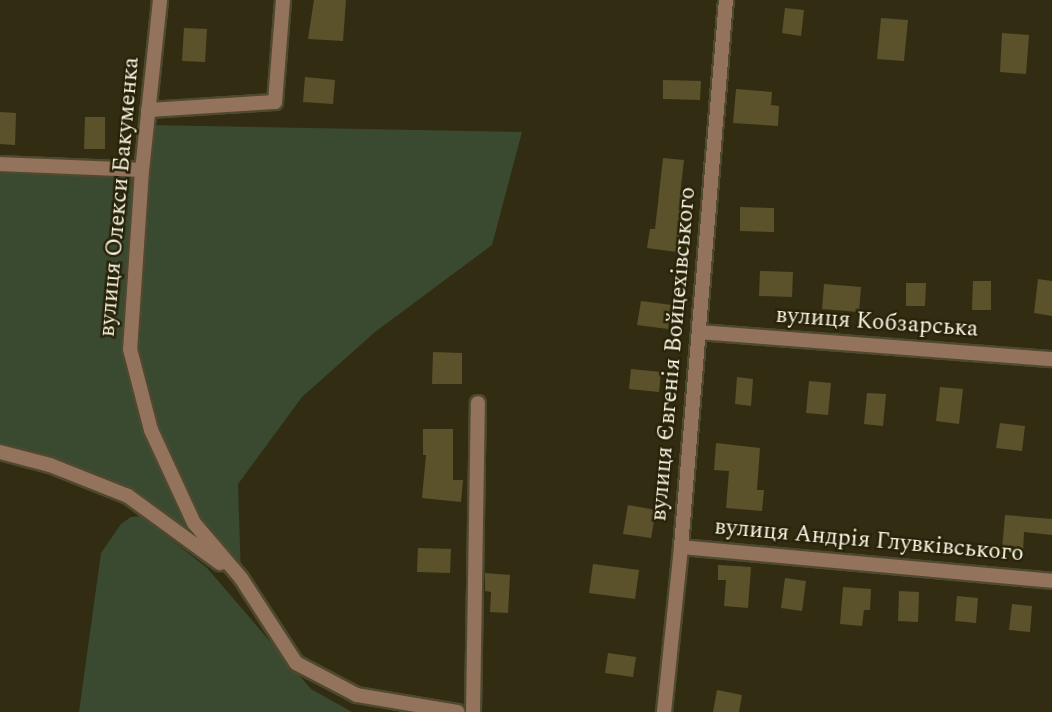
<!DOCTYPE html>
<html>
<head>
<meta charset="utf-8">
<style>
	body { margin:0 }
	#map { position:relative; width:1052px; height:712px; overflow:hidden; background:#322d12; font-family:Spectral,serif }
	div>[style] { position:absolute }
	.green>* { inset:0; background:#3a4a30 }
	.building>* { inset:0; background:#5b522c }
	.roads { filter:drop-shadow(2px 0 #4e492f) drop-shadow(-2px 0 #4e492f) drop-shadow(0 2px #4e492f) drop-shadow(0 -2px #4e492f) }
	.minor>* { height:14px; margin:-7px; padding:0 7px; transform-origin:7px; border-radius:7px; background:#94735d }
	span { translate:-50% -50%; white-space:nowrap; text-align:center; line-height:1.15; -webkit-text-stroke:5px #282308; paint-order:stroke }
	.street-label { font-size:23px; color:#f7f4e4 }
</style>
</head>
<body>
<div id="map">
	<div class="green">
		<div style="clip-path:polygon(147px 125px,522px 132px,492px 245px,375px 332px,302px 397px,238px 484px,241px 578px,128px 496px,0 452px,0 164px,142px 170px)"></div>
		<div style="clip-path:polygon(141px 516px,207px 568px,311px 689px,352px 712px,79px 712px,101px 553px,121px 524px,131px 517px)"></div>
	</div>
	<div class="building">
		<div style="clip-path:polygon(314px 0,346px 0,343px 41px,308px 39px)"></div>
		<div style="clip-path:polygon(785px 8px,804px 10px,801px 36px,782px 33px)"></div>
		<div style="clip-path:polygon(881px 18px,908px 20px,904px 61px,877px 59px)"></div>
		<div style="clip-path:polygon(184px 28px,207px 29px,205px 62px,182px 61px)"></div>
		<div style="clip-path:polygon(1002px 33px,1029px 35px,1026px 74px,1000px 72px)"></div>
		<div style="clip-path:polygon(305px 77px,335px 80px,333px 104px,303px 102px)"></div>
		<div style="clip-path:polygon(663px 80px,701px 81px,700px 100px,663px 99px)"></div>
		<div style="clip-path:polygon(736px 89px,772px 92px,771px 105px,779px 106px,778px 126px,733px 123px)"></div>
		<div style="clip-path:polygon(0 112px,16px 113px,15px 145px,0 144px)"></div>
		<div style="clip-path:polygon(85px 117px,105px 117px,105px 149px,84px 149px)"></div>
		<div style="clip-path:polygon(663px 158px,684px 160px,680px 195px,689px 196px,687px 215px,682px 214px,677px 252px,647px 248px,650px 229px,655px 229px)"></div>
		<div style="clip-path:polygon(740px 207px,774px 208px,774px 232px,740px 231px)"></div>
		<div style="clip-path:polygon(760px 271px,793px 272px,792px 297px,759px 296px)"></div>
		<div style="clip-path:polygon(1038px 279px,1052px 281px,1052px 316px,1034px 313px)"></div>
		<div style="clip-path:polygon(973px 281px,991px 281px,991px 310px,972px 310px)"></div>
		<div style="clip-path:polygon(906px 283px,926px 283px,925px 306px,906px 306px)"></div>
		<div style="clip-path:polygon(824px 284px,861px 287px,859px 312px,822px 309px)"></div>
		<div style="clip-path:polygon(641px 301px,672px 305px,668px 329px,637px 325px)"></div>
		<div style="clip-path:polygon(433px 352px,462px 353px,462px 384px,432px 384px)"></div>
		<div style="clip-path:polygon(631px 369px,661px 372px,659px 392px,629px 389px)"></div>
		<div style="clip-path:polygon(737px 377px,753px 379px,751px 406px,735px 404px)"></div>
		<div style="clip-path:polygon(809px 381px,831px 383px,828px 415px,806px 413px)"></div>
		<div style="clip-path:polygon(940px 387px,963px 389px,959px 424px,936px 421px)"></div>
		<div style="clip-path:polygon(867px 393px,886px 394px,883px 426px,864px 424px)"></div>
		<div style="clip-path:polygon(1000px 423px,1025px 426px,1022px 451px,996px 448px)"></div>
		<div style="clip-path:polygon(423px 429px,453px 429px,453px 480px,463px 480px,461px 502px,422px 498px,426px 455px,423px 455px)"></div>
		<div style="clip-path:polygon(716px 443px,760px 448px,757px 490px,764px 490px,762px 511px,726px 508px,729px 471px,714px 470px)"></div>
		<div style="clip-path:polygon(628px 505px,656px 510px,651px 538px,623px 534px)"></div>
		<div style="clip-path:polygon(1005px 515px,1052px 519px,1052px 535px,1024px 532px,1023px 552px,1002px 550px)"></div>
		<div style="clip-path:polygon(418px 548px,451px 549px,450px 573px,417px 572px)"></div>
		<div style="clip-path:polygon(593px 564px,639px 570px,635px 599px,589px 593px)"></div>
		<div style="clip-path:polygon(718px 565px,751px 567px,748px 608px,724px 606px,726px 580px,718px 580px)"></div>
		<div style="clip-path:polygon(485px 573px,510px 575px,508px 613px,490px 612px,491px 592px,485px 591px)"></div>
		<div style="clip-path:polygon(785px 578px,806px 581px,802px 611px,781px 608px)"></div>
		<div style="clip-path:polygon(843px 587px,871px 589px,870px 610px,864px 610px,862px 626px,840px 624px)"></div>
		<div style="clip-path:polygon(899px 591px,919px 592px,918px 622px,898px 621px)"></div>
		<div style="clip-path:polygon(957px 596px,978px 598px,976px 623px,955px 621px)"></div>
		<div style="clip-path:polygon(1012px 604px,1032px 606px,1030px 632px,1009px 630px)"></div>
		<div style="clip-path:polygon(608px 653px,636px 657px,633px 677px,605px 673px)"></div>
		<div style="clip-path:polygon(717px 690px,742px 695px,739px 712px,713px 712px)"></div>
	</div>
	<div class="roads">
		<div class="minor">
			<div style="left:160px;top:0;width:171px;rotate:96deg"></div>
			<div style="left:142px;top:170px;width:179px;rotate:93.8deg"></div>
			<div style="left:130px;top:349px;width:84px;rotate:75.5deg"></div>
			<div style="left:151px;top:430px;width:102px;rotate:65.2deg"></div>
			<div style="left:194px;top:523px;width:72px;rotate:49.5deg"></div>
			<div style="left:241px;top:578px;width:101px;rotate:57.1deg"></div>
			<div style="left:296px;top:663px;width:69px;rotate:27.7deg"></div>
			<div style="left:357px;top:695px;width:102px;rotate:9.6deg"></div>
			<div style="left:148px;top:110px;width:127px;rotate:-3.6deg"></div>
			<div style="left:275px;top:102px;width:102px;rotate:-85.5deg"></div>
			<div style="left:0;top:164px;width:142px;rotate:2.4deg"></div>
			<div style="left:699px;top:332px;width:354px;rotate:4.4deg"></div>
			<div style="left:0;top:452px;width:52px;rotate:14.6deg"></div>
			<div style="left:50px;top:465px;width:84px;rotate:21.7deg"></div>
			<div style="left:128px;top:496px;width:114px;rotate:36.1deg"></div>
			<div style="left:681px;top:547px;width:373px;rotate:5.2deg"></div>
			<div style="left:473px;top:712px;width:309px;rotate:-89.1deg"></div>
			<div style="left:664px;top:712px;width:166px;rotate:-84.1deg"></div>
			<div style="left:681px;top:547px;width:549px;rotate:-85.3deg"></div>
		</div>
	</div>
	<div class="street-label">
		<span style="left:120px;top:197px;rotate:-85deg">вулиця Олекси Бакуменка</span>
		<span style="left:877px;top:323px;rotate:4deg">вулиця Кобзарська</span>
		<span style="left:674px;top:354px;rotate:-85deg">вулиця Євгенія Войцехівського</span>
		<span style="left:869px;top:541px;rotate:5deg">вулиця Андрія Глувківського</span>
	</div>
</div>
</body>
</html>
